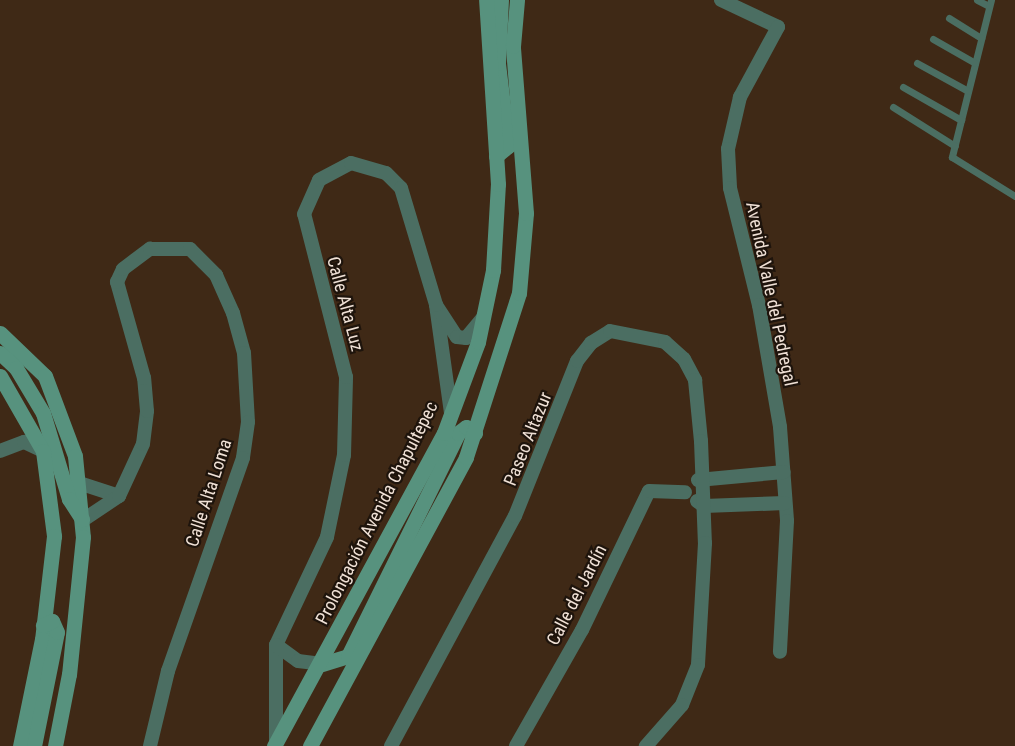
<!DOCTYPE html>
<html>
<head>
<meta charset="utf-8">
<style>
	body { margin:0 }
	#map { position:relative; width:1015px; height:746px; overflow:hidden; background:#3f2916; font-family:"Roboto Condensed",sans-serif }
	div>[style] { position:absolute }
	.lane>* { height:7px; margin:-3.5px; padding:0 3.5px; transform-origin:3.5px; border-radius:3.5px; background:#4b6e62 }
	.street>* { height:14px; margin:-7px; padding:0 7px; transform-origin:7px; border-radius:7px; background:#4b6e62 }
	.secondary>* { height:15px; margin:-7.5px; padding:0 7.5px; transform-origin:7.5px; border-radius:7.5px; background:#57927e }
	span { translate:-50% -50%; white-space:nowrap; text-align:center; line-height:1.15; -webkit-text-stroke:4.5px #1e140c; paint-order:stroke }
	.street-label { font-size:18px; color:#f0e1d6 }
</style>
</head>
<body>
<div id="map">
	<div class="lane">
		<div style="left:977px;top:0;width:13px;rotate:27deg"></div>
		<div style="left:991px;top:0;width:162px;rotate:104deg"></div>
		<div style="left:952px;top:157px;width:74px;rotate:31.8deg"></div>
		<div style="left:949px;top:18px;width:38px;rotate:32deg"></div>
		<div style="left:933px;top:39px;width:48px;rotate:29.7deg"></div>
		<div style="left:917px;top:63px;width:58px;rotate:28.8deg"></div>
		<div style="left:903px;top:87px;width:67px;rotate:29.6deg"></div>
		<div style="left:893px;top:107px;width:73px;rotate:32.2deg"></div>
	</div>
	<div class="street">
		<div style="left:721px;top:0;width:63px;rotate:25.3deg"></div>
		<div style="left:778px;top:27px;width:80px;rotate:118.5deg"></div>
		<div style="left:740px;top:97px;width:53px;rotate:103deg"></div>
		<div style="left:728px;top:149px;width:39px;rotate:87deg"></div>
		<div style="left:730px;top:188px;width:121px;rotate:76.1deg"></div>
		<div style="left:759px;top:305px;width:124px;rotate:80.2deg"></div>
		<div style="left:780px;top:427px;width:94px;rotate:85.7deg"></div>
		<div style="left:787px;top:521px;width:131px;rotate:93.1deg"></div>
		<div style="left:451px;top:413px;width:109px;rotate:-97.9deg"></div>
		<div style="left:436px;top:305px;width:38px;rotate:57deg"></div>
		<div style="left:457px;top:337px;width:9px;rotate:6deg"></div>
		<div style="left:466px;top:338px;width:25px;rotate:-50deg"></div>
		<div style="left:0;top:451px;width:26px;rotate:-21deg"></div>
		<div style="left:24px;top:442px;width:21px;rotate:25deg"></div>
		<div style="left:698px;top:480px;width:86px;rotate:-5.3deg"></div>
		<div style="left:79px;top:483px;width:42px;rotate:18deg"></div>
		<div style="left:119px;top:496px;width:43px;rotate:146.3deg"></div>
		<div style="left:119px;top:496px;width:57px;rotate:-65.2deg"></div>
		<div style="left:143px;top:444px;width:33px;rotate:-83deg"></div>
		<div style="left:147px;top:411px;width:33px;rotate:-95deg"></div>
		<div style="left:144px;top:378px;width:100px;rotate:-105.7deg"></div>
		<div style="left:117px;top:282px;width:14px;rotate:-65deg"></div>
		<div style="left:123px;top:269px;width:34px;rotate:-37deg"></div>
		<div style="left:150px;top:249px;width:40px"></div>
		<div style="left:190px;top:249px;width:37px;rotate:45deg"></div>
		<div style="left:216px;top:275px;width:42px;rotate:65.9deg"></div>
		<div style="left:233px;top:313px;width:41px;rotate:74.6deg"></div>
		<div style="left:244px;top:353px;width:69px;rotate:86.7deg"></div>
		<div style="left:248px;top:422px;width:36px;rotate:98deg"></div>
		<div style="left:243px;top:458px;width:226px;rotate:109.4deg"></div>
		<div style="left:168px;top:671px;width:77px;rotate:103.5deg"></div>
		<div style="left:697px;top:501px;width:9px;rotate:36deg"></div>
		<div style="left:704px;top:506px;width:81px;rotate:-2.1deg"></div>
		<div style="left:276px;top:645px;width:119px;rotate:-64.7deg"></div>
		<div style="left:327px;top:537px;width:84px;rotate:-78.3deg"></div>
		<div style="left:344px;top:455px;width:78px;rotate:-88.5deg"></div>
		<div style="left:346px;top:377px;width:168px;rotate:-104.4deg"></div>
		<div style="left:304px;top:214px;width:37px;rotate:-66deg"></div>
		<div style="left:319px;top:180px;width:36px;rotate:-28deg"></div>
		<div style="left:351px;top:163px;width:36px;rotate:16deg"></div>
		<div style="left:386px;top:173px;width:21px;rotate:45deg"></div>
		<div style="left:401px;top:188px;width:122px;rotate:73.3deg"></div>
		<div style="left:276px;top:742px;width:97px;rotate:-90deg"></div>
		<div style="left:276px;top:645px;width:27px;rotate:36deg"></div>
		<div style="left:298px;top:661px;width:24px;rotate:7deg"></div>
		<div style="left:391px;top:746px;width:261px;rotate:-61.7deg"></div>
		<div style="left:515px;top:516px;width:167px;rotate:-68.2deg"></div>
		<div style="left:577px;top:361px;width:23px;rotate:-52deg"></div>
		<div style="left:591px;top:343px;width:22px;rotate:-32deg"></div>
		<div style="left:610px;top:331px;width:56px;rotate:11.3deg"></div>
		<div style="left:665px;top:342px;width:25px;rotate:42deg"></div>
		<div style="left:684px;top:359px;width:24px;rotate:62deg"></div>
		<div style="left:695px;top:380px;width:61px;rotate:84.4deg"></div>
		<div style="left:701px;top:441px;width:102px;rotate:87.8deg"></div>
		<div style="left:705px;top:543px;width:122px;rotate:93.3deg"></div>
		<div style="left:698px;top:665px;width:43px;rotate:111.8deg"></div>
		<div style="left:682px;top:705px;width:55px;rotate:131.3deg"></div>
		<div style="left:516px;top:746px;width:133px;rotate:-60.4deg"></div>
		<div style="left:582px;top:630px;width:154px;rotate:-64.3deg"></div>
		<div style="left:649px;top:491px;width:36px;rotate:2deg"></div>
	</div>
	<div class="secondary">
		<div style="left:496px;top:156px;width:16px;rotate:-40deg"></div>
		<div style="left:508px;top:146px;width:84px;rotate:-96.9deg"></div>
		<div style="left:498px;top:63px;width:63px;rotate:-87.3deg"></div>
		<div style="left:0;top:333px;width:62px;rotate:43.7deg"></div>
		<div style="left:45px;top:376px;width:85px;rotate:69.4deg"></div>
		<div style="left:75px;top:456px;width:81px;rotate:84.4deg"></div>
		<div style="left:83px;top:537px;width:138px;rotate:95.8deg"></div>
		<div style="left:69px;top:674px;width:73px;rotate:101deg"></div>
		<div style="left:0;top:353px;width:22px;rotate:43deg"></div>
		<div style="left:16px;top:368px;width:52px;rotate:59deg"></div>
		<div style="left:43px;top:413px;width:90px;rotate:73.2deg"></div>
		<div style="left:69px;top:499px;width:24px;rotate:57deg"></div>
		<div style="left:0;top:376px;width:86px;rotate:60.2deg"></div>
		<div style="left:43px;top:451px;width:86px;rotate:82.6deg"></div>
		<div style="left:54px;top:536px;width:104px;rotate:96.6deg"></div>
		<div style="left:42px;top:639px;width:109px;rotate:101.6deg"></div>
		<div style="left:322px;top:664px;width:27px;rotate:-17deg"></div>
		<div style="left:348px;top:656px;width:249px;rotate:-63.7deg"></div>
		<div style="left:458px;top:433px;width:10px;rotate:-37deg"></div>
		<div style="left:466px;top:427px;width:11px;rotate:34deg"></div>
		<div style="left:34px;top:746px;width:116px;rotate:-78.6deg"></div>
		<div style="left:57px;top:632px;width:12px;rotate:-114deg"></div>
		<div style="left:52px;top:621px;width:10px;rotate:156deg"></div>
		<div style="left:274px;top:746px;width:356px;rotate:-61.5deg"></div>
		<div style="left:444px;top:433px;width:97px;rotate:-69.5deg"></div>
		<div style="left:478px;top:342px;width:74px;rotate:-78.2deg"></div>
		<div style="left:493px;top:270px;width:86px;rotate:-86.7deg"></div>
		<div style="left:498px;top:184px;width:184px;rotate:-93.7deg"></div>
		<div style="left:310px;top:746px;width:328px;rotate:-61.6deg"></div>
		<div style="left:466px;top:457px;width:172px;rotate:-72.1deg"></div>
		<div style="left:519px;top:293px;width:80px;rotate:-85deg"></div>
		<div style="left:526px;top:213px;width:168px;rotate:-94.5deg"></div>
		<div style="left:513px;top:46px;width:46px;rotate:-85deg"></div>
	</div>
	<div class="street-label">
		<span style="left:771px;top:294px;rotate:78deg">Avenida Valle del Pedregal</span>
		<span style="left:345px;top:304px;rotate:75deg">Calle Alta Luz</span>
		<span style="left:528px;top:439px;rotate:-68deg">Paseo Altazur</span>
		<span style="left:209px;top:493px;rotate:-72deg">Calle Alta Loma</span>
		<span style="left:377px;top:513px;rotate:-63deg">Prolongación Avenida Chapultepec</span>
		<span style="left:577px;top:595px;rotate:-63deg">Calle del Jardín</span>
	</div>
</div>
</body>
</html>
